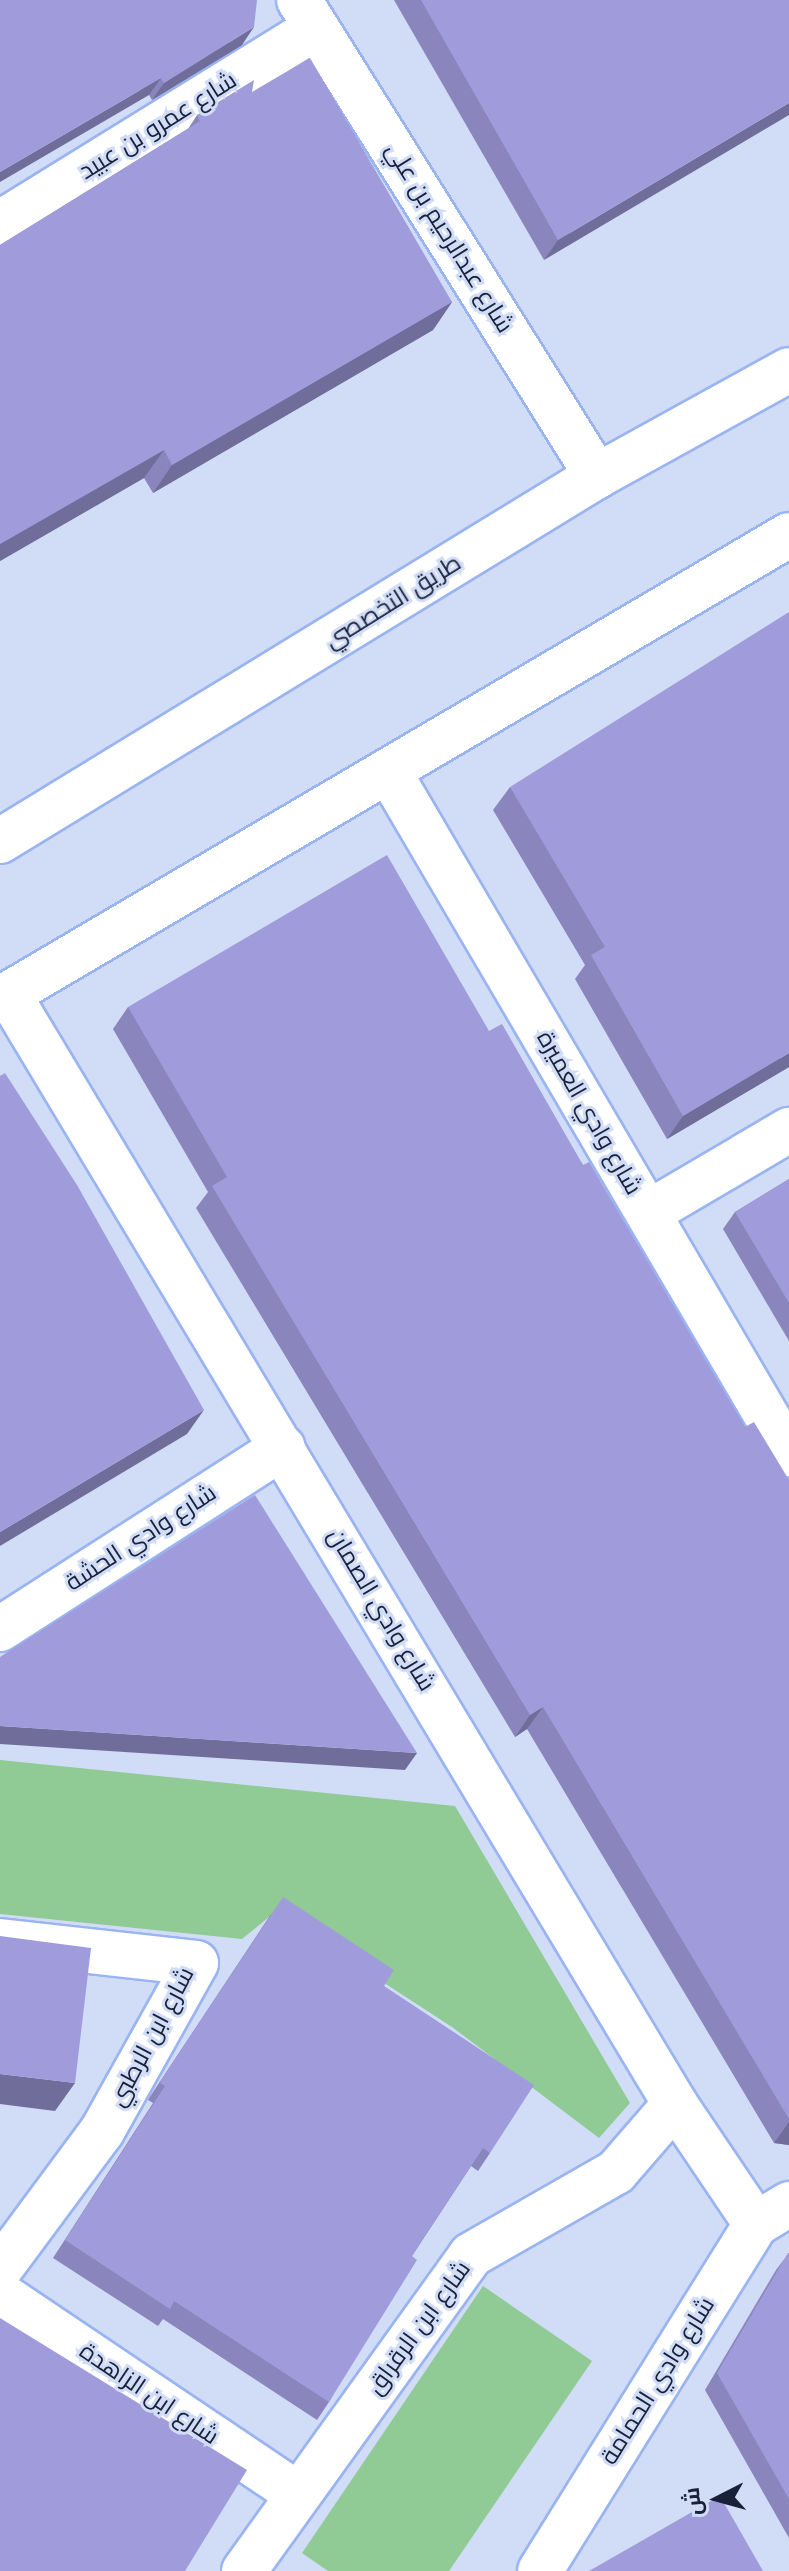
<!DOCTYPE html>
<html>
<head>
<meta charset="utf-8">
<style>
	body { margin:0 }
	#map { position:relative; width:789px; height:2571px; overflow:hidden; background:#d1dcf6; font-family:"Fira Sans",Cairo,sans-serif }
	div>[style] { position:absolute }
	.green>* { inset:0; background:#90ca94 }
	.roads { filter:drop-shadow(2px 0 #9ab4f2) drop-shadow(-2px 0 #9ab4f2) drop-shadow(0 2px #9ab4f2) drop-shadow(0 -2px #9ab4f2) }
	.street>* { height:44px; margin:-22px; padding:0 22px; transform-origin:22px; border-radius:22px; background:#fff }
	.primary>* { height:44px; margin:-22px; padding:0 22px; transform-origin:22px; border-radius:22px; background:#fff }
	.wall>* { inset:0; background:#8a86bd }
	.shaded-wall>* { inset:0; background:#706d9a }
	.building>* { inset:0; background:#a09cdc }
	span { translate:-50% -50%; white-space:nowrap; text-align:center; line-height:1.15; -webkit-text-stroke:6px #d1dcf6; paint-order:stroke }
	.street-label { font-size:24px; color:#182138 }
	.north { position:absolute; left:677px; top:2459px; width:80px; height:80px; -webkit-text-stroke:6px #d1dcf6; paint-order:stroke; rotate:264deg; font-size:22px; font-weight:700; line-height:32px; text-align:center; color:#182138 }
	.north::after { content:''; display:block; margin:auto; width:28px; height:36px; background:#182138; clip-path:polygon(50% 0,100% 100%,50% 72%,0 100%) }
</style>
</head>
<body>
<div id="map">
	<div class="green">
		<div style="clip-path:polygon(0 1760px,455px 1806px,630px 2103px,599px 2138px,452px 2027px,275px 1912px,242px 1939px,0 1914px)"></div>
		<div style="clip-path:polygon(483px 2286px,592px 2361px,449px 2571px,328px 2571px,302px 2553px)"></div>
	</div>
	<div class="roads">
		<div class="street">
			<div style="left:299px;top:0;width:562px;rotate:57.95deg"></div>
			<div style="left:0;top:223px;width:371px;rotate:-31.7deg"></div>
			<div style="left:389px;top:772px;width:791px;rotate:59.61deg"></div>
			<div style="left:9px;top:995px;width:1294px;rotate:59.01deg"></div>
			<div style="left:675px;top:2104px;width:145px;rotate:56deg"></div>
			<div style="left:648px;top:1213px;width:164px;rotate:-30.5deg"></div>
			<div style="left:0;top:1629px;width:336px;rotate:-32.7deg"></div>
			<div style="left:0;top:1941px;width:197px;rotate:6.4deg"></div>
			<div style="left:196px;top:1963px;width:193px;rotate:119.2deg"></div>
			<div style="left:102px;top:2131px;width:172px;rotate:126.5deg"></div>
			<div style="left:0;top:2294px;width:359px;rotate:33.9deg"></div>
			<div style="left:244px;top:2571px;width:389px;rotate:-54.3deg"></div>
			<div style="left:471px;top:2255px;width:167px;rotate:-29.8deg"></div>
			<div style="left:616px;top:2172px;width:90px;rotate:-49.1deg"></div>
			<div style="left:540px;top:2571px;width:409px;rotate:-58.1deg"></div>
			<div style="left:756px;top:2224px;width:39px;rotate:-31deg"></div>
		</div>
		<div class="primary">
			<div style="left:0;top:841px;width:700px;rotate:-31.44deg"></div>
			<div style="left:597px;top:476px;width:219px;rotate:-28.9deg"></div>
			<div style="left:0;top:999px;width:915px;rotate:-30.46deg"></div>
		</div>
	</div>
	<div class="wall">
		<div style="clip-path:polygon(0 0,242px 45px,152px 100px,149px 95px)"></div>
		<div style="clip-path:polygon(394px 0,789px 0,544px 260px)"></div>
		<div style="clip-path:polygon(252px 92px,452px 302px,433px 330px,153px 493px,144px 478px,0 561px,0 245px,188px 129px,197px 115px)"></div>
		<div style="clip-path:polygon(510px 787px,789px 1067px,667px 1139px,575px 979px,585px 965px,493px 810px)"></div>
		<div style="clip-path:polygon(128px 1007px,489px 1031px,583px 1165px,745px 1427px,789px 1480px,789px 2145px,774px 2143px,527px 1729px,515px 1737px,196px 1208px,208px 1192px,113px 1029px)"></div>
		<div style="clip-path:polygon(789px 1179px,789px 1341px,723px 1229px,735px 1212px)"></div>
		<div style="clip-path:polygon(271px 1914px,384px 1986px,490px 2153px,478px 2171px,471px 2166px,412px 2256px,329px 2402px,317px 2420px,163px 2319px,158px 2326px,53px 2258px,153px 2103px,148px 2100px,151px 2095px)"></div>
		<div style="clip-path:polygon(789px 2253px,789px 2538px,705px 2390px,776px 2270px)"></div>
	</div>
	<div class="shaded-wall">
		<div style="clip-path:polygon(254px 27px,242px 45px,152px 100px,164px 83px)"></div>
		<div style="clip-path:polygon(161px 78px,149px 95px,0 182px,0 172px)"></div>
		<div style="clip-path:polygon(789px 103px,789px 115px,544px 260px,558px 240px)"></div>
		<div style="clip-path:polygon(452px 302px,433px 330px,153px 493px,172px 465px)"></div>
		<div style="clip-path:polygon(164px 450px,144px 478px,0 561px,0 544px)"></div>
		<div style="clip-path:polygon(789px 1053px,789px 1067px,667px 1139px,683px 1116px)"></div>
		<div style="clip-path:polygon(204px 1410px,187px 1434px,0 1546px,0 1532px)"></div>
		<div style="clip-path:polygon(543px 1707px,527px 1729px,515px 1737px,530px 1715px)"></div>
		<div style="clip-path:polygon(0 1726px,417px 1753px,405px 1770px,0 1744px)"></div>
		<div style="clip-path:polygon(0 2074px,75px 2083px,55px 2111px,0 2104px)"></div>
		<div style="clip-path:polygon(789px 2122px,789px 2145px,774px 2143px)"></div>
	</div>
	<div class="building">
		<div style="clip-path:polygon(0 0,257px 0,254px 27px,164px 83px,161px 78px,0 172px)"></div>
		<div style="clip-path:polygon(421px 0,789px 0,789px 103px,558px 240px)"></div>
		<div style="clip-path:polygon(310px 58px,452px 302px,172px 465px,164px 450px,0 544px,0 245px,200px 121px,197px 115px,254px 80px,252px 92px)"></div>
		<div style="clip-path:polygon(789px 612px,789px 1053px,683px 1116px,591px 955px,605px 947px,510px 787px)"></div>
		<div style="clip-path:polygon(387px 855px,489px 1031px,502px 1024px,583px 1165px,589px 1162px,745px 1427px,754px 1422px,789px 1480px,789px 2119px,543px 1707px,530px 1715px,212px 1186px,227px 1177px,128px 1007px)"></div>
		<div style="clip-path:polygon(5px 1073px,77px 1185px,204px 1410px,0 1532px,0 1076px)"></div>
		<div style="clip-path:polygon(789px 1179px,789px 1303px,735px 1212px)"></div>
		<div style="clip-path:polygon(255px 1495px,417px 1753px,0 1726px,0 1657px)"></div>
		<div style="clip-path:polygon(283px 1897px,394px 1970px,384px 1986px,534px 2085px,490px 2153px,483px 2148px,412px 2256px,417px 2260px,329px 2402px,174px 2301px,170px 2309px,65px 2240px,165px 2086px,160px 2083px,163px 2077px)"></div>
		<div style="clip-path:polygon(0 1936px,91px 1948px,75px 2083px,0 2074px)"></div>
		<div style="clip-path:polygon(788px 2253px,789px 2253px,789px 2499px,717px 2373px)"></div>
		<div style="clip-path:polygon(0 2318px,247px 2470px,185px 2571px,0 2571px)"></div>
		<div style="clip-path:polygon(720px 2496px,763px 2571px,589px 2571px)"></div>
	</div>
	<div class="street-label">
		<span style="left:158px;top:126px;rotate:-32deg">شارع عمرو بن عبيد</span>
		<span style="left:449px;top:238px;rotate:58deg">شارع عبدالرحيم بن علي</span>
		<span style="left:393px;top:602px;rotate:-32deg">طريق التخصصي</span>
		<span style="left:589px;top:1113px;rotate:60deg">شارع وادي العميرة</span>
		<span style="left:141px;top:1538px;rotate:-33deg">شارع وادي الحشة</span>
		<span style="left:381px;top:1610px;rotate:59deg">شارع وادي الصمان</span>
		<span style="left:152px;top:2037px;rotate:-62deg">شارع ابن الرطبي</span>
		<span style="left:419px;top:2328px;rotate:-54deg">شارع ابن الرقراق</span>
		<span style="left:658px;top:2381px;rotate:-58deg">شارع وادي الحمامة</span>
		<span style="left:149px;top:2394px;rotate:34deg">شارع ابن الزاهدة</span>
	</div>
	<div class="north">ش</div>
</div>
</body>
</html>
